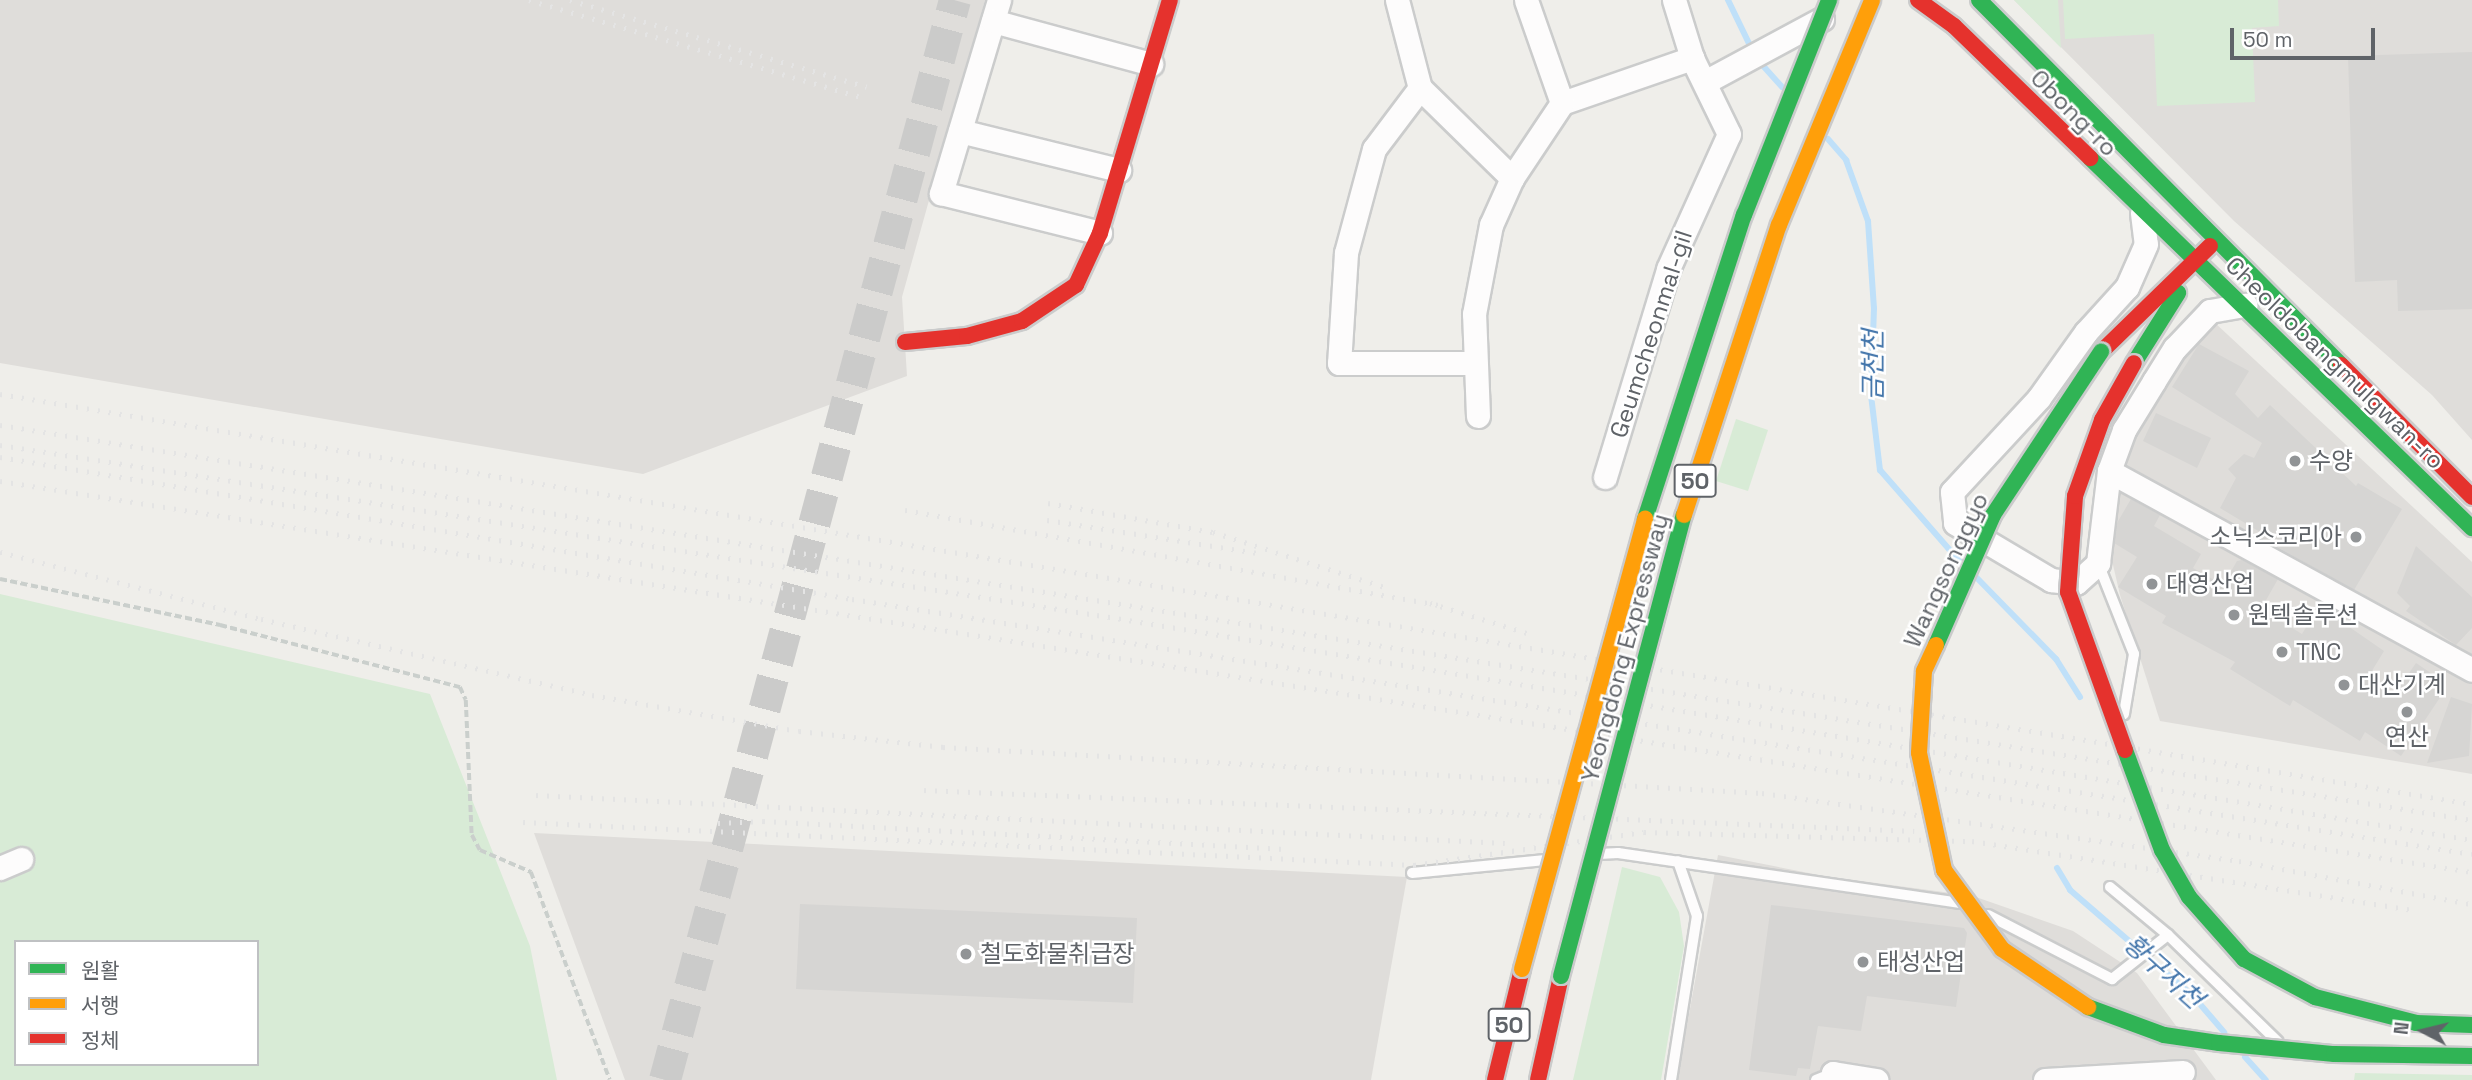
<!DOCTYPE html>
<html>
<head>
<meta charset="utf-8">
<style>
	body { margin:0 }
	#map { position:relative; width:2472px; height:1080px; overflow:hidden; background:#efeeea; font-family:"Space Grotesk","Noto Sans KR",sans-serif }
	div>[style] { position:absolute }
	.industrial>* { inset:0; background:#dfddda }
	.green>* { inset:0; background:#d8ebd6 }
	.stream>* { height:6px; margin:-3px; padding:0 3px; transform-origin:3px; border-radius:3px; background:#bfe0f9 }
	.building>* { inset:0; background:#d6d5d3 }
	.secondary-tunnel>* { height:32px; margin-top:-16px; transform-origin:0; background:repeating-linear-gradient(90deg,#cbcbca 0 32px,transparent 0 48px) }
	.path>* { height:3.5px; margin-top:-1.75px; transform-origin:0; background:repeating-linear-gradient(90deg,#cacfcc 0 7px,transparent 0 10.5px) }
	.roads { filter:drop-shadow(2px 0 #cbcccc) drop-shadow(-2px 0 #cbcccc) drop-shadow(0 2px #cbcccc) drop-shadow(0 -2px #cbcccc) }
	.lane>* { height:10px; margin:-5px; padding:0 5px; transform-origin:5px; border-radius:5px; background:#fdfcfc }
	.street>* { height:23px; margin:-11.5px; padding:0 11.5px; transform-origin:11.5px; border-radius:11.5px; background:#fdfcfc }
	.fast>* { height:16px; margin:-8px; padding:0 8px; transform-origin:8px; border-radius:8px; background:#30b455 }
	.jam>* { height:16px; margin:-8px; padding:0 8px; transform-origin:8px; border-radius:8px; background:#e5322d }
	.rail>* { height:5px; margin-top:-2.5px; transform-origin:0; background:repeating-linear-gradient(90deg,#e4e4e4 0 2px,transparent 0 11px) }
	.bridges { filter:drop-shadow(2px 0 #cacacb) drop-shadow(-2px 0 #cacacb) drop-shadow(0 2px #cacacb) drop-shadow(0 -2px #cacacb) }
	.fast-bridge>* { height:16px; margin:-8px; padding:0 8px; transform-origin:8px; border-radius:8px; background:#30b455 }
	.slow-bridge>* { height:16px; margin:-8px; padding:0 8px; transform-origin:8px; border-radius:8px; background:#ff9f0a }
	.jam-bridge>* { height:16px; margin:-8px; padding:0 8px; transform-origin:8px; border-radius:8px; background:#e5322d }
	.dots>* { width:19px; height:19px; translate:-50% -50%; box-sizing:border-box; border:4px solid #fff; border-radius:50% }
	span { translate:-50% -50%; white-space:nowrap; text-align:center; line-height:1.15; -webkit-text-stroke:5px #fff; paint-order:stroke }
	.shield-label span { padding:2px 5px; background:#fff; border:2px solid; border-radius:5px; -webkit-text-stroke-width:0 }
	.shield-label { font-size:23px; color:#5f6368; font-weight:700 }
	.street-label { font-size:24px; color:#5f6368 }
	.poi-label { font-size:24px; color:#5f6368 }
	.left { translate:0 -50%; text-align:left }
	.right { translate:-100% -50%; text-align:right }
	.water-label { font-size:26px; color:#4174aa; font-style:italic }
	.legend { position:absolute; left:14px; top:940px; width:245px; height:126px; box-sizing:border-box; background:#fff; border:2px solid #bfc1c3; margin:0; padding:9px 12px; list-style:none; font-size:21px; color:#5f6368 }
	.legend li { display:flex; align-items:center; gap:14px; height:35px }
	.legend b { width:35px; border:2px solid #bfc1c3 }
	.north { position:absolute; left:2388px; top:996px; width:70px; height:70px; -webkit-text-stroke:5px #fff; paint-order:stroke; rotate:277deg; font-size:19px; font-weight:700; line-height:28px; text-align:center; color:#5f6368 }
	.north::after { content:''; display:block; margin:auto; width:24px; height:32px; background:#5f6368; clip-path:polygon(50% 0,100% 100%,50% 72%,0 100%) }
	.scale { position:absolute; left:2230px; top:28px; width:145px; height:32px; box-sizing:border-box; border:4px solid #5f6368; border-top:0; padding-left:9px; font-size:21px; line-height:24px; white-space:nowrap; color:#5f6368; -webkit-text-stroke:5px #fff; paint-order:stroke }
</style>
</head>
<body>
<div id="map">
	<div class="industrial">
		<div style="clip-path:polygon(0 0,985px 0,902px 297px,907px 376px,643px 474px,0 363px)"></div>
		<div style="clip-path:polygon(2014px 0,2472px 0,2472px 440px,2432px 395px,2234px 221px)"></div>
		<div style="clip-path:polygon(2214px 322px,2472px 562px,2472px 774px,2160px 721px,2120px 595px,2107px 539px,2119px 467px,2153px 396px)"></div>
		<div style="clip-path:polygon(534px 833px,1407px 877px,1371px 1080px,625px 1080px)"></div>
		<div style="clip-path:polygon(1718px 855px,1824px 876px,1973px 896px,2073px 931px,2137px 973px,2216px 1080px,1677px 1080px)"></div>
	</div>
	<div class="green">
		<div style="clip-path:polygon(2014px 0,2058px 0,2061px 48px)"></div>
		<div style="clip-path:polygon(2063px 0,2278px 0,2279px 26px,2252px 28px,2255px 102px,2157px 106px,2154px 34px,2065px 39px)"></div>
		<div style="clip-path:polygon(1736px 419px,1768px 430px,1748px 491px,1716px 481px)"></div>
		<div style="clip-path:polygon(evenodd,0 594px,430px 694px,530px 946px,557px 1080px,0 1080px,0 594px,16px 942px,257px 942px,257px 1064px,16px 1064px,16px 942px)"></div>
		<div style="clip-path:polygon(1622px 867px,1660px 877px,1679px 912px,1684px 946px,1661px 1080px,1573px 1080px)"></div>
		<div style="clip-path:polygon(2355px 1073px,2472px 1075px,2472px 1080px,2354px 1080px)"></div>
	</div>
	<div class="stream">
		<div style="left:1728px;top:0;width:64px;rotate:64.2deg"></div>
		<div style="left:1756px;top:58px;width:39px;rotate:48deg"></div>
		<div style="left:1828px;top:139px;width:28px;rotate:49deg"></div>
		<div style="left:1846px;top:160px;width:65px;rotate:70.2deg"></div>
		<div style="left:1868px;top:221px;width:87px;rotate:86.1deg"></div>
		<div style="left:1874px;top:308px;width:87px;rotate:92deg"></div>
		<div style="left:1871px;top:395px;width:76px;rotate:83.2deg"></div>
		<div style="left:1880px;top:470px;width:123px;rotate:48.9deg"></div>
		<div style="left:1976px;top:577px;width:115px;rotate:45.7deg"></div>
		<div style="left:2056px;top:659px;width:45px;rotate:57.7deg"></div>
		<div style="left:2057px;top:868px;width:26px;rotate:59deg"></div>
		<div style="left:2070px;top:890px;width:162px;rotate:40.8deg"></div>
		<div style="left:2193px;top:996px;width:48px;rotate:49.3deg"></div>
		<div style="left:2245px;top:1057px;width:31px;rotate:48deg"></div>
	</div>
	<div class="building">
		<div style="clip-path:polygon(2472px 52px,2472px 309px,2398px 311px,2397px 280px,2355px 282px,2348px 56px)"></div>
		<div style="clip-path:polygon(2199px 344px,2249px 371px,2235px 394px,2258px 418px,2270px 405px,2356px 486px,2358px 483px,2402px 509px,2354px 590px,2258px 536px,2260px 532px,2220px 508px,2236px 478px,2228px 469px,2244px 454px,2254px 458px,2262px 443px,2172px 387px)"></div>
		<div style="clip-path:polygon(2156px 413px,2211px 438px,2197px 468px,2143px 441px)"></div>
		<div style="clip-path:polygon(2131px 499px,2160px 515px,2154px 526px,2201px 554px,2193px 568px,2223px 585px,2237px 561px,2242px 560px,2278px 579px,2261px 609px,2302px 634px,2319px 606px,2384px 651px,2367px 679px,2394px 695px,2416px 663px,2441px 680px,2438px 685px,2445px 690px,2401px 756px,2365px 732px,2360px 741px,2293px 700px,2290px 706px,2230px 669px,2235px 662px,2162px 623px,2166px 616px,2118px 587px,2137px 557px,2114px 543px,2117px 523px)"></div>
		<div style="clip-path:polygon(2416px 546px,2472px 597px,2472px 628px,2456px 645px,2406px 611px,2410px 606px,2397px 593px)"></div>
		<div style="clip-path:polygon(2451px 697px,2472px 704px,2469px 756px,2427px 763px)"></div>
		<div style="clip-path:polygon(800px 904px,1137px 918px,1133px 1003px,796px 989px)"></div>
		<div style="clip-path:polygon(1771px 905px,1964px 928px,1967px 933px,1956px 1007px,1867px 996px,1861px 1031px,1818px 1026px,1810px 1069px,1798px 1068px,1796px 1076px,1749px 1070px)"></div>
	</div>
	<div class="secondary-tunnel">
		<div style="left:665px;top:1080px;width:1118px;rotate:-74.97deg"></div>
	</div>
	<div class="path">
		<div style="left:0;top:579px;width:225px;rotate:11.8deg"></div>
		<div style="left:220px;top:625px;width:248px;rotate:14.5deg"></div>
		<div style="left:460px;top:687px;width:14px;rotate:65deg"></div>
		<div style="left:466px;top:700px;width:135px;rotate:87.5deg"></div>
		<div style="left:472px;top:835px;width:17px;rotate:62deg"></div>
		<div style="left:480px;top:850px;width:56px;rotate:23.3deg"></div>
		<div style="left:531px;top:872px;width:222px;rotate:69.2deg"></div>
	</div>
	<div class="roads">
		<div class="lane">
			<div style="left:2098px;top:563px;width:98px;rotate:68.4deg"></div>
			<div style="left:2134px;top:654px;width:61px;rotate:99.5deg"></div>
			<div style="left:1599px;top:854px;width:19px;rotate:-3deg"></div>
			<div style="left:1618px;top:853px;width:346px;rotate:8.3deg"></div>
			<div style="left:1412px;top:873px;width:134px;rotate:-5.6deg"></div>
			<div style="left:2110px;top:887px;width:75px;rotate:39.6deg"></div>
			<div style="left:2168px;top:935px;width:153px;rotate:44.2deg"></div>
			<div style="left:1988px;top:915px;width:140px;rotate:27.3deg"></div>
			<div style="left:2112px;top:979px;width:71px;rotate:-38.2deg"></div>
			<div style="left:1671px;top:1080px;width:166px;rotate:-81deg"></div>
			<div style="left:1697px;top:916px;width:58px;rotate:-109.1deg"></div>
			<div style="left:1816px;top:1080px;width:18px;rotate:-22deg"></div>
		</div>
		<div class="street">
			<div style="left:999px;top:0;width:202px;rotate:106.7deg"></div>
			<div style="left:941px;top:193px;width:164px;rotate:14.1deg"></div>
			<div style="left:1397px;top:0;width:91px;rotate:75.4deg"></div>
			<div style="left:1420px;top:88px;width:129px;rotate:44.4deg"></div>
			<div style="left:993px;top:21px;width:164px;rotate:15.2deg"></div>
			<div style="left:1705px;top:82px;width:133px;rotate:-28.3deg"></div>
			<div style="left:1420px;top:88px;width:76px;rotate:127deg"></div>
			<div style="left:1374px;top:149px;width:108px;rotate:105.1deg"></div>
			<div style="left:1346px;top:253px;width:110px;rotate:93.6deg"></div>
			<div style="left:1339px;top:363px;width:134px"></div>
			<div style="left:1562px;top:103px;width:138px;rotate:-19.1deg"></div>
			<div style="left:960px;top:131px;width:164px;rotate:13.8deg"></div>
			<div style="left:2142px;top:213px;width:31px;rotate:83deg"></div>
			<div style="left:2146px;top:244px;width:47px;rotate:113.8deg"></div>
			<div style="left:2127px;top:287px;width:61px;rotate:132.3deg"></div>
			<div style="left:2086px;top:332px;width:81px;rotate:125.5deg"></div>
			<div style="left:2039px;top:398px;width:128px;rotate:132.8deg"></div>
			<div style="left:1952px;top:492px;width:31px;rotate:84deg"></div>
			<div style="left:1955px;top:523px;width:112px;rotate:30.7deg"></div>
			<div style="left:2051px;top:580px;width:25px;rotate:7deg"></div>
			<div style="left:2076px;top:583px;width:30px;rotate:-42deg"></div>
			<div style="left:2098px;top:563px;width:93px;rotate:-83.2deg"></div>
			<div style="left:2109px;top:471px;width:44px;rotate:-69.9deg"></div>
			<div style="left:2124px;top:430px;width:57px;rotate:-58.5deg"></div>
			<div style="left:2154px;top:381px;width:39px;rotate:-58deg"></div>
			<div style="left:2175px;top:348px;width:51px;rotate:-46.6deg"></div>
			<div style="left:2210px;top:311px;width:36px;rotate:-10deg"></div>
			<div style="left:1478px;top:416px;width:102px;rotate:-92.2deg"></div>
			<div style="left:1474px;top:314px;width:91px;rotate:-79.2deg"></div>
			<div style="left:1491px;top:225px;width:51px;rotate:-65.9deg"></div>
			<div style="left:1512px;top:178px;width:90px;rotate:-56.3deg"></div>
			<div style="left:1562px;top:103px;width:109px;rotate:-109.3deg"></div>
			<div style="left:2109px;top:471px;width:414px;rotate:28.7deg"></div>
			<div style="left:1605px;top:477px;width:217px;rotate:-73.1deg"></div>
			<div style="left:1668px;top:269px;width:148px;rotate:-65.7deg"></div>
			<div style="left:1729px;top:134px;width:85px;rotate:-116deg"></div>
			<div style="left:1692px;top:58px;width:61px;rotate:-107.2deg"></div>
			<div style="left:0;top:868px;width:23px;rotate:-23deg"></div>
			<div style="left:1832px;top:1080px;width:7px;rotate:-82deg"></div>
			<div style="left:1833px;top:1073px;width:44px;rotate:9.2deg"></div>
			<div style="left:2045px;top:1080px;width:138px;rotate:-3.3deg"></div>
		</div>
		<div class="fast">
			<div style="left:1979px;top:0;width:514px;rotate:45.24deg"></div>
			<div style="left:2090px;top:158px;width:532px;rotate:44.09deg"></div>
			<div style="left:2134px;top:363px;width:83px;rotate:-57.8deg"></div>
		</div>
		<div class="jam">
			<div style="left:1918px;top:0;width:44px;rotate:35.8deg"></div>
			<div style="left:1954px;top:26px;width:190px;rotate:44.1deg"></div>
			<div style="left:905px;top:342px;width:62px;rotate:-5.5deg"></div>
			<div style="left:967px;top:336px;width:57px;rotate:-15.3deg"></div>
			<div style="left:1022px;top:321px;width:65px;rotate:-33.7deg"></div>
			<div style="left:1076px;top:285px;width:57px;rotate:-65.2deg"></div>
			<div style="left:1100px;top:233px;width:243px;rotate:-73.3deg"></div>
			<div style="left:2101px;top:352px;width:152px;rotate:-44.2deg"></div>
			<div style="left:2341px;top:365px;width:186px;rotate:45.2deg"></div>
			<div style="left:1495px;top:1080px;width:114px;rotate:-76.3deg"></div>
			<div style="left:1538px;top:1080px;width:107px;rotate:-77.5deg"></div>
		</div>
	</div>
	<div class="rail">
		<div style="left:529px;top:0;width:350px;rotate:16.3deg"></div>
		<div style="left:570px;top:0;width:309px;rotate:16.3deg"></div>
		<div style="left:0;top:394px;width:2506px;rotate:9.42deg"></div>
		<div style="left:0;top:425px;width:2503px;rotate:9.08deg"></div>
		<div style="left:0;top:445px;width:1110px;rotate:8.81deg"></div>
		<div style="left:1097px;top:615px;width:1393px;rotate:9.29deg"></div>
		<div style="left:0;top:457px;width:864px;rotate:9.46deg"></div>
		<div style="left:852px;top:599px;width:1640px;rotate:8.95deg"></div>
		<div style="left:0;top:481px;width:2503px;rotate:8.99deg"></div>
		<div style="left:1048px;top:503px;width:168px;rotate:10deg"></div>
		<div style="left:1213px;top:532px;width:183px;rotate:17.8deg"></div>
		<div style="left:905px;top:510px;width:542px;rotate:10.09deg"></div>
		<div style="left:1047px;top:520px;width:213px;rotate:8.9deg"></div>
		<div style="left:0;top:552px;width:269px;rotate:14.4deg"></div>
		<div style="left:261px;top:619px;width:340px;rotate:12.9deg"></div>
		<div style="left:592px;top:695px;width:210px;rotate:9.9deg"></div>
		<div style="left:799px;top:731px;width:145px;rotate:6.3deg"></div>
		<div style="left:943px;top:747px;width:820px;rotate:3.21deg"></div>
		<div style="left:1762px;top:793px;width:482px;rotate:8.1deg"></div>
		<div style="left:2239px;top:861px;width:237px;rotate:10.5deg"></div>
		<div style="left:1430px;top:603px;width:105px;rotate:17.2deg"></div>
		<div style="left:924px;top:790px;width:991px;rotate:2.37deg"></div>
		<div style="left:536px;top:795px;width:970px;rotate:2.84deg"></div>
		<div style="left:523px;top:822px;width:892px;rotate:2.76deg"></div>
		<div style="left:1414px;top:865px;width:232px;rotate:-8.2deg"></div>
		<div style="left:1644px;top:832px;width:328px;rotate:1.6deg"></div>
		<div style="left:1972px;top:841px;width:448px;rotate:8.9deg"></div>
		<div style="left:718px;top:823px;width:45px;rotate:-2.5deg"></div>
		<div style="left:763px;top:821px;width:523px;rotate:3.07deg"></div>
	</div>
	<div class="bridges">
		<div class="fast-bridge">
			<div style="left:1645px;top:519px;width:320px;rotate:-72deg"></div>
			<div style="left:1744px;top:215px;width:231px;rotate:-68.4deg"></div>
			<div style="left:1936px;top:645px;width:142px;rotate:-66.3deg"></div>
			<div style="left:1993px;top:515px;width:196px;rotate:-56.5deg"></div>
			<div style="left:2125px;top:750px;width:107px;rotate:69.7deg"></div>
			<div style="left:2162px;top:850px;width:54px;rotate:60.1deg"></div>
			<div style="left:2189px;top:897px;width:83px;rotate:48.4deg"></div>
			<div style="left:2244px;top:959px;width:81px;rotate:28.2deg"></div>
			<div style="left:2315px;top:997px;width:104px;rotate:14.4deg"></div>
			<div style="left:2416px;top:1023px;width:56px;rotate:2deg"></div>
			<div style="left:1561px;top:976px;width:477px;rotate:-75.1deg"></div>
			<div style="left:2088px;top:1007px;width:81px;rotate:20.2deg"></div>
			<div style="left:2164px;top:1035px;width:56px;rotate:8.3deg"></div>
			<div style="left:2219px;top:1043px;width:116px;rotate:5.5deg"></div>
			<div style="left:2334px;top:1054px;width:138px;rotate:0.8deg"></div>
		</div>
		<div class="slow-bridge">
			<div style="left:1684px;top:515px;width:305px;rotate:-71.9deg"></div>
			<div style="left:1779px;top:225px;width:243px;rotate:-67.5deg"></div>
			<div style="left:1936px;top:645px;width:29px;rotate:115deg"></div>
			<div style="left:1924px;top:671px;width:82px;rotate:93.5deg"></div>
			<div style="left:1919px;top:753px;width:120px;rotate:77.9deg"></div>
			<div style="left:1944px;top:870px;width:98px;rotate:53.7deg"></div>
			<div style="left:2002px;top:949px;width:104px;rotate:34deg"></div>
			<div style="left:1522px;top:969px;width:467px;rotate:-74.7deg"></div>
		</div>
		<div class="jam-bridge">
			<div style="left:2125px;top:750px;width:168px;rotate:-109.8deg"></div>
			<div style="left:2068px;top:592px;width:96px;rotate:-85.8deg"></div>
			<div style="left:2075px;top:496px;width:81px;rotate:-70.4deg"></div>
			<div style="left:2102px;top:420px;width:65px;rotate:-60.7deg"></div>
		</div>
	</div>
	<div class="dots">
		<div style="left:2295px;top:461px;background:#919496"></div>
		<div style="left:2356px;top:537px;background:#919496"></div>
		<div style="left:2152px;top:584px;background:#919496"></div>
		<div style="left:2234px;top:615px;background:#919496"></div>
		<div style="left:2282px;top:652px;background:#919496"></div>
		<div style="left:2344px;top:685px;background:#919496"></div>
		<div style="left:2407px;top:712px;background:#919496"></div>
		<div style="left:966px;top:954px;background:#919496"></div>
		<div style="left:1863px;top:962px;background:#919496"></div>
	</div>
	<div class="shield-label">
		<span style="left:1695px;top:481px">50</span>
		<span style="left:1509px;top:1025px">50</span>
	</div>
	<div class="street-label">
		<span style="left:2074px;top:113px;rotate:45deg">Obong-ro</span>
		<span style="left:1651px;top:334px;rotate:-72deg">Geumcheonmal-gil</span>
		<span style="left:2335px;top:363px;rotate:44deg">Cheoldobangmulgwan-ro</span>
		<span style="left:1946px;top:570px;rotate:-65deg">Wangsonggyo</span>
		<span style="left:1625px;top:648px;rotate:-75deg">Yeongdong Expressway</span>
	</div>
	<div class="poi-label">
		<span class="left" style="left:2309px;top:461px">수양</span>
		<span class="right" style="left:2342px;top:537px">소닉스코리아</span>
		<span class="left" style="left:2166px;top:584px">대영산업</span>
		<span class="left" style="left:2248px;top:615px">원텍솔루션</span>
		<span class="left" style="left:2296px;top:652px">TNC</span>
		<span class="left" style="left:2358px;top:685px">대산기계</span>
		<span style="left:2407px;top:737px">연산</span>
		<span class="left" style="left:980px;top:954px">철도화물취급장</span>
		<span class="left" style="left:1877px;top:962px">태성산업</span>
	</div>
	<div class="water-label">
		<span style="left:1874px;top:365px;rotate:-90deg">금천천</span>
		<span style="left:2163px;top:972px;rotate:42deg">황구지천</span>
	</div>
	<ul class="legend">
	<li><b style="height:9px;background:#30b455"></b>원활</li>
	<li><b style="height:9px;background:#ff9f0a"></b>서행</li>
	<li><b style="height:9px;background:#e5322d"></b>정체</li>
	</ul>
	<div class="north">N</div>
	<div class="scale">50 m</div>
</div>
</body>
</html>
